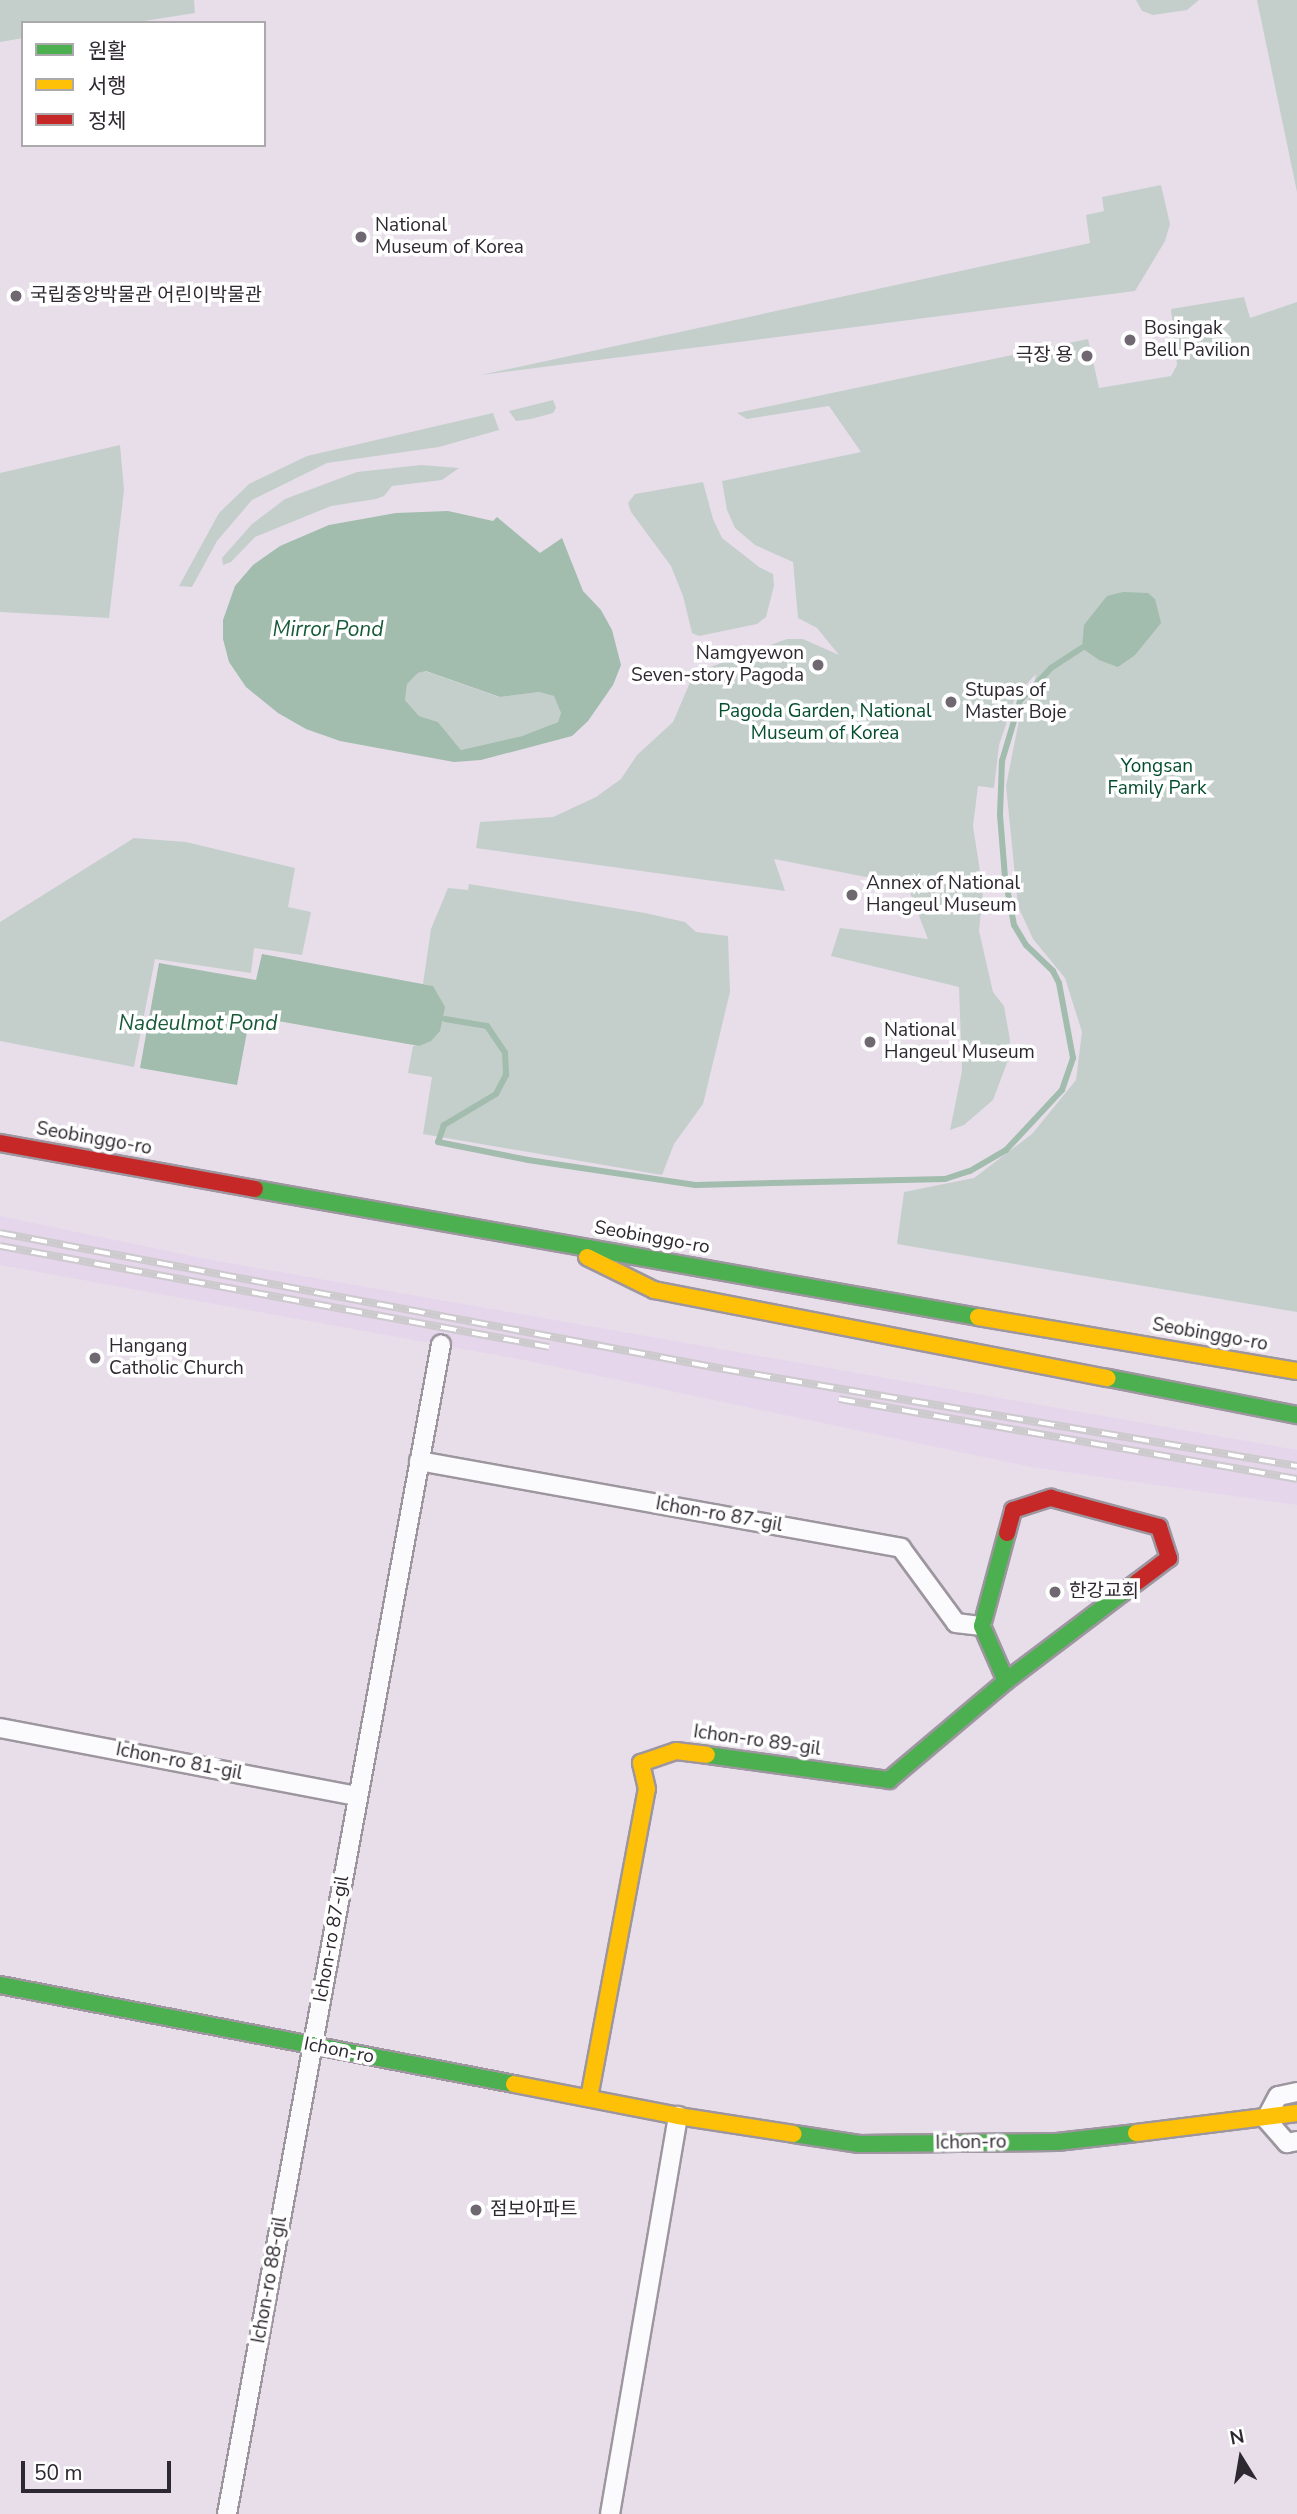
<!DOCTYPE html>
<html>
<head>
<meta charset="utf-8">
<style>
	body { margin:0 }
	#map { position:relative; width:1297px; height:2514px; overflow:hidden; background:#e7deea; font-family:"Nunito Sans","Noto Sans KR",sans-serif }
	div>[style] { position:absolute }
	.built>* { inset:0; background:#e6d6eb }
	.green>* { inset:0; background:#c4cfcb }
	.water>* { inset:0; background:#a2bcae }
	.stream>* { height:6px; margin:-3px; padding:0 3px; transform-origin:3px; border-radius:3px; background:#a2bcae }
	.roads { filter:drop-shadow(2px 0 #9d969f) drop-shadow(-2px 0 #9d969f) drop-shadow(0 2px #9d969f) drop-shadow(0 -2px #9d969f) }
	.street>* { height:18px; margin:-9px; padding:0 9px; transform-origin:9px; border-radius:9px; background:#fbfafc }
	.fast>* { height:16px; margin:-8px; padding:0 8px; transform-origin:8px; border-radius:8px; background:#4caf50 }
	.slow>* { height:16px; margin:-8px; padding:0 8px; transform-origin:8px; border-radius:8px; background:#ffc107 }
	.jam>* { height:16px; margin:-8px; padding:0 8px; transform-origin:8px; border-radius:8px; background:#c62828 }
	.rail>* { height:8px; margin-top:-4px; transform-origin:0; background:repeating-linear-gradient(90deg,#fff 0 16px,#cccacd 0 32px); box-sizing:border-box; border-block:2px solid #cccacd }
	.dots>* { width:19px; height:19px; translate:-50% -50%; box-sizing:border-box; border:4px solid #fff; border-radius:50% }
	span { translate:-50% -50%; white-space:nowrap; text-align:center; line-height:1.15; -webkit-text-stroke:7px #fff; paint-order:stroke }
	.poi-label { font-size:19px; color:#2e2830 }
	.left { translate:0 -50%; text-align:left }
	.right { translate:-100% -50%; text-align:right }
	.park-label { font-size:19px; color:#054e2d }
	.street-label { font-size:19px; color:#2e2830 }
	.water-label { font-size:21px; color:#175a38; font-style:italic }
	.legend { position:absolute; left:21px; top:21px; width:245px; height:126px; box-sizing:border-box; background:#fff; border:2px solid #aba9ac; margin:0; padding:9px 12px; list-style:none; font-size:21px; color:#2e2830 }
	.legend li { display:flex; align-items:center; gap:14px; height:35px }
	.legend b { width:35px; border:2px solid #aba9ac }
	.north { position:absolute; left:1206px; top:2423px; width:70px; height:70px; -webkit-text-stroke:5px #fff; paint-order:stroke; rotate:349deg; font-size:19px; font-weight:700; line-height:28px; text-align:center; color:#2e2830 }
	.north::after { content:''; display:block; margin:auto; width:24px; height:32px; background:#2e2830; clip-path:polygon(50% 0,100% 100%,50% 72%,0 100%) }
	.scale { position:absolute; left:21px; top:2461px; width:150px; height:32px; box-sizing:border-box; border:4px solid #2e2830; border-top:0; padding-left:9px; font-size:21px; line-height:24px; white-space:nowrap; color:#2e2830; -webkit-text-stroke:5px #fff; paint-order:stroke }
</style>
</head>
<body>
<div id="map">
	<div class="built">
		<div style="clip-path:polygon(0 1216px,206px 1259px,1297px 1450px,1297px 1505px,1031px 1467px,524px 1360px,0 1265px)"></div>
	</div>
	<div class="green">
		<div style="clip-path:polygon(0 0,194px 0,195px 13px,131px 23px,23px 23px,23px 38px,0 42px)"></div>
		<div style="clip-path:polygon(1136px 0,1199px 0,1187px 10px,1153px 15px,1142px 11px)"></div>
		<div style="clip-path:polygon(1257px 0,1297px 0,1297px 192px)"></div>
		<div style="clip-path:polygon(1161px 185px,1170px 224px,1165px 241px,1135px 291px,481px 375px,1090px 243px,1086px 215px,1104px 211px,1102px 197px)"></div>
		<div style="clip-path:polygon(1244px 297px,1250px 318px,1297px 302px,1297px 1312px,897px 1244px,904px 1192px,974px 1178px,1032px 1134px,1076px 1080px,1082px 1032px,1065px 978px,1033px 939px,1018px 906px,1006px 786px,1022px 705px,1032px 694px,1036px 674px,1016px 695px,999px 745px,994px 788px,978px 786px,973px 826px,983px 891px,979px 931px,993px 992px,1004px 1006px,1010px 1040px,1007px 1063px,993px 1100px,964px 1125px,950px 1130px,962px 1071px,959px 987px,831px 956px,840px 928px,928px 939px,907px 885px,774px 859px,785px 891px,476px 848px,480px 822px,553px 817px,596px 797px,621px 779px,637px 755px,673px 722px,694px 673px,787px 639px,803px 639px,839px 655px,817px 628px,798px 618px,793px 562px,755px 545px,735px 528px,727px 510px,722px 481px,861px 452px,829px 406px,747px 419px,737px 413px,1088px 339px,1099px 388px,1171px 376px,1177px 365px,1171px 309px)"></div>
		<div style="clip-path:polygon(553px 400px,556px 408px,553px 413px,531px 419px,516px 421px,509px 411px)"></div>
		<div style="clip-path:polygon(493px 413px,499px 430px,439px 447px,327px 463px,252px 500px,217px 541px,192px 587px,179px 586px,219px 513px,249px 484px,307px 456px)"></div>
		<div style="clip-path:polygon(120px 445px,124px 490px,109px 618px,0 612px,0 473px)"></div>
		<div style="clip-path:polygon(421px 465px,459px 468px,442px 480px,392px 486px,384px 496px,376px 499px,331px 506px,255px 537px,231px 562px,223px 565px,222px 558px,252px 524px,285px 499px,357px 472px)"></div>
		<div style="clip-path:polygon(703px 482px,713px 519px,722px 538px,759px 567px,773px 574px,774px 586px,766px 617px,757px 624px,699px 636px,692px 633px,683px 596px,671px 566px,631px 512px,628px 503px,635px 494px)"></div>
		<div style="clip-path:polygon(425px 671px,499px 697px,539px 692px,555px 696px,561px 713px,558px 722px,522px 736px,461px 750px,438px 722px,419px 716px,405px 700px,407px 684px,418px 673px)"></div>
		<div style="clip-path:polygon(134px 838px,186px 842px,295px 868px,288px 907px,311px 912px,302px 955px,254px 948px,251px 973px,155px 959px,134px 1067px,0 1041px,0 922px)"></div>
		<div style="clip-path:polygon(469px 884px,645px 913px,685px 922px,696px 932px,728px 936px,730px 992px,703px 1104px,674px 1144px,662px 1175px,423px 1134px,432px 1077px,408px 1073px,413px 1046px,419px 1046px,433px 986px,423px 984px,431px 929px,448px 888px,468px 890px)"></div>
	</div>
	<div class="water">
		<div style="clip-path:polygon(evenodd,448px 511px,493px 521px,497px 517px,540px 553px,562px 538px,583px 591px,601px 610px,612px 630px,621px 665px,613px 685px,588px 721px,572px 736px,481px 760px,454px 762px,340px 741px,306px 729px,278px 713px,246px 687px,229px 662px,223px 639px,223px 620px,235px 586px,253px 565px,280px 546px,329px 525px,396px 513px,448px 511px,426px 671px,500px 697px,539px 692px,554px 696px,561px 713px,558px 722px,522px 736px,461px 750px,438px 722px,419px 716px,405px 700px,407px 684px,418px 673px,426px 671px)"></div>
		<div style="clip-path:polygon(1123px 592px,1148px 593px,1155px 599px,1161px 623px,1135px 655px,1118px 667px,1099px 660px,1082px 648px,1084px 625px,1107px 596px)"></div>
		<div style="clip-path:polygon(262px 954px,433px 986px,445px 1007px,440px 1031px,431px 1041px,419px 1046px,250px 1016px,237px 1085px,140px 1068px,159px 963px,256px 980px)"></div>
	</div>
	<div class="stream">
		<div style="left:445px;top:1019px;width:43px;rotate:9.5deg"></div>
		<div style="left:487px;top:1026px;width:32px;rotate:56deg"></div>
		<div style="left:505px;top:1053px;width:22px;rotate:87deg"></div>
		<div style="left:506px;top:1075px;width:21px;rotate:118deg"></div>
		<div style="left:496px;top:1094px;width:61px;rotate:149.2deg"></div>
		<div style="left:444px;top:1125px;width:18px;rotate:109deg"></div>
		<div style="left:438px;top:1142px;width:92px;rotate:11.3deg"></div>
		<div style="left:528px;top:1160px;width:169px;rotate:8.5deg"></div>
		<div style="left:695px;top:1185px;width:250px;rotate:-1.4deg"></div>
		<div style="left:945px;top:1179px;width:26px;rotate:-18deg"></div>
		<div style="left:970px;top:1171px;width:42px;rotate:-30.3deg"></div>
		<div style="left:1006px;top:1150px;width:82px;rotate:-47deg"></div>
		<div style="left:1062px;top:1090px;width:34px;rotate:-71deg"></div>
		<div style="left:1073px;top:1058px;width:76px;rotate:-100.6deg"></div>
		<div style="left:1059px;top:983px;width:13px;rotate:-117deg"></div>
		<div style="left:1053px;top:971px;width:37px;rotate:-136deg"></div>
		<div style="left:1026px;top:945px;width:23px;rotate:-121deg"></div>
		<div style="left:1014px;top:925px;width:49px;rotate:-100.6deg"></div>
		<div style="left:1005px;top:877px;width:62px;rotate:-94.6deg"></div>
		<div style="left:1000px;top:815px;width:54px;rotate:-87.9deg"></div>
		<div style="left:1002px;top:761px;width:63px;rotate:-73.3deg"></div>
		<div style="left:1020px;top:701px;width:45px;rotate:-46.8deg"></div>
		<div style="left:1051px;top:668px;width:37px;rotate:-33deg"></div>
	</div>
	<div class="roads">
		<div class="street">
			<div style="left:419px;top:1461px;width:490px;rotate:10.2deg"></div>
			<div style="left:901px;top:1548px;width:93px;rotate:53.7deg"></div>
			<div style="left:956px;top:1623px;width:26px;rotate:7deg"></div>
			<div style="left:0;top:1728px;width:364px;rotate:10.8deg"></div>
			<div style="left:1297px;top:2092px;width:19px;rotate:168deg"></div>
			<div style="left:1278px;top:2096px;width:26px;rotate:118deg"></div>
			<div style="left:1266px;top:2119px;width:32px;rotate:49deg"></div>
			<div style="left:1287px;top:2143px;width:10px;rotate:-11deg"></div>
			<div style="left:227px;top:2514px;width:1189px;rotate:-79.63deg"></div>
			<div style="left:610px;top:2514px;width:404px;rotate:-80.3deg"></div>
		</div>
		<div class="fast">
			<div style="left:255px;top:1189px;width:734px;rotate:10.04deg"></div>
			<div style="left:1108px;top:1378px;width:193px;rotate:11.1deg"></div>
			<div style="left:1006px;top:1681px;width:60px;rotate:-113.6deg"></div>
			<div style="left:982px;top:1626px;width:96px;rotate:-75deg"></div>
			<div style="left:707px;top:1755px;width:184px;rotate:7.8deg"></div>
			<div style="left:889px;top:1780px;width:153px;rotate:-40.2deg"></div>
			<div style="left:1006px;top:1681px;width:164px;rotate:-37.1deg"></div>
			<div style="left:0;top:1985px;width:523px;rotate:10.9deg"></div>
			<div style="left:794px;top:2134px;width:66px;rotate:8.7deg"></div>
			<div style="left:859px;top:2144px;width:198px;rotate:-0.6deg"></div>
			<div style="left:1057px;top:2142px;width:80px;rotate:-6.5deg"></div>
		</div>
		<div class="slow">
			<div style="left:587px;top:1257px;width:75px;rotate:26.2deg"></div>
			<div style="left:654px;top:1290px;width:462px;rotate:11deg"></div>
			<div style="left:978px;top:1317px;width:324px;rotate:9.6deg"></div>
			<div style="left:514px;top:2084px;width:167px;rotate:11deg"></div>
			<div style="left:678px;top:2116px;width:117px;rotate:8.8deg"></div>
			<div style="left:589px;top:2098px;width:314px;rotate:-79.4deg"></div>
			<div style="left:647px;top:1789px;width:27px;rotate:-103deg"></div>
			<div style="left:641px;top:1763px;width:37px;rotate:-19deg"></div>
			<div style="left:676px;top:1751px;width:31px;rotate:7deg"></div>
			<div style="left:1136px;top:2133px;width:162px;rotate:-7.1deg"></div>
		</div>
		<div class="jam">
			<div style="left:0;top:1143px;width:259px;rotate:10.2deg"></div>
			<div style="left:1007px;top:1533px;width:24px;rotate:-75deg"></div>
			<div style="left:1013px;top:1510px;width:40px;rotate:-18deg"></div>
			<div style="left:1051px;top:1498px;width:112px;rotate:15deg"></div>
			<div style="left:1159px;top:1527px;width:33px;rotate:72deg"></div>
			<div style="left:1169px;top:1558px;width:40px;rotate:143deg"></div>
		</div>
	</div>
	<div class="rail">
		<div style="left:0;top:1233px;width:736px;rotate:10.65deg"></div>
		<div style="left:723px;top:1369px;width:582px;rotate:9.59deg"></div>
		<div style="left:0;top:1246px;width:558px;rotate:10.42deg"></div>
		<div style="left:839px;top:1399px;width:465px;rotate:9.9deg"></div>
	</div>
	<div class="dots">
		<div style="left:361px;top:237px;background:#6f6871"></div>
		<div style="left:16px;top:296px;background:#6f6871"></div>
		<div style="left:1130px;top:340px;background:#6f6871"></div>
		<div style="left:1087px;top:356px;background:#6f6871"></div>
		<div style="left:818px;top:665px;background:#6f6871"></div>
		<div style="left:951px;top:702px;background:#6f6871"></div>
		<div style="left:852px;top:895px;background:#6f6871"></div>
		<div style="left:870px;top:1042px;background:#6f6871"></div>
		<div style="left:95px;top:1358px;background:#6f6871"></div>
		<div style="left:1055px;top:1592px;background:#6f6871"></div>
		<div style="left:476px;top:2210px;background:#6f6871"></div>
	</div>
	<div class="poi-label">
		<span class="left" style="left:375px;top:237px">National<br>Museum of Korea</span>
		<span class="left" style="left:30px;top:296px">국립중앙박물관 어린이박물관</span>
		<span class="left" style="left:1144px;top:340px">Bosingak<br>Bell Pavilion</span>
		<span class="right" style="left:1073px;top:356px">극장 용</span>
		<span class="right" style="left:804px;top:665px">Namgyewon<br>Seven-story Pagoda</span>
		<span class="left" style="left:965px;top:702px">Stupas of<br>Master Boje</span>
		<span class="left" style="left:866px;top:895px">Annex of National<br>Hangeul Museum</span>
		<span class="left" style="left:884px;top:1042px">National<br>Hangeul Museum</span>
		<span class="left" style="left:109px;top:1358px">Hangang<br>Catholic Church</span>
		<span class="left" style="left:1069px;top:1592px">한강교회</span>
		<span class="left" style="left:490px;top:2210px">점보아파트</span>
	</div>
	<div class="park-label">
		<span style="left:825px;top:723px">Pagoda Garden, National<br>Museum of Korea</span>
		<span style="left:1157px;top:778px">Yongsan<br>Family Park</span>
	</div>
	<div class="street-label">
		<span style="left:94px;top:1139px;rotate:10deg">Seobinggo-ro</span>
		<span style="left:652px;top:1238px;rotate:10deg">Seobinggo-ro</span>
		<span style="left:1210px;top:1335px;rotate:10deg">Seobinggo-ro</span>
		<span style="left:719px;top:1515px;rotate:10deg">Ichon-ro 87-gil</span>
		<span style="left:757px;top:1741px;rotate:8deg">Ichon-ro 89-gil</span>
		<span style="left:179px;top:1762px;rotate:11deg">Ichon-ro 81-gil</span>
		<span style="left:332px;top:1939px;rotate:-80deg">Ichon-ro 87-gil</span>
		<span style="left:339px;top:2051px;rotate:11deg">Ichon-ro</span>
		<span style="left:971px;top:2143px;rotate:-1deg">Ichon-ro</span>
		<span style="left:270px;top:2280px;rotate:-80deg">Ichon-ro 88-gil</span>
	</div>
	<div class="water-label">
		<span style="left:328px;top:629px">Mirror Pond</span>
		<span style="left:198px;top:1023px">Nadeulmot Pond</span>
	</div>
	<ul class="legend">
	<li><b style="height:9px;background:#4caf50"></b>원활</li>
	<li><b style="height:9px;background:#ffc107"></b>서행</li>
	<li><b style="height:9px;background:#c62828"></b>정체</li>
	</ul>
	<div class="north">N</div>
	<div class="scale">50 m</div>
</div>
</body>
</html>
